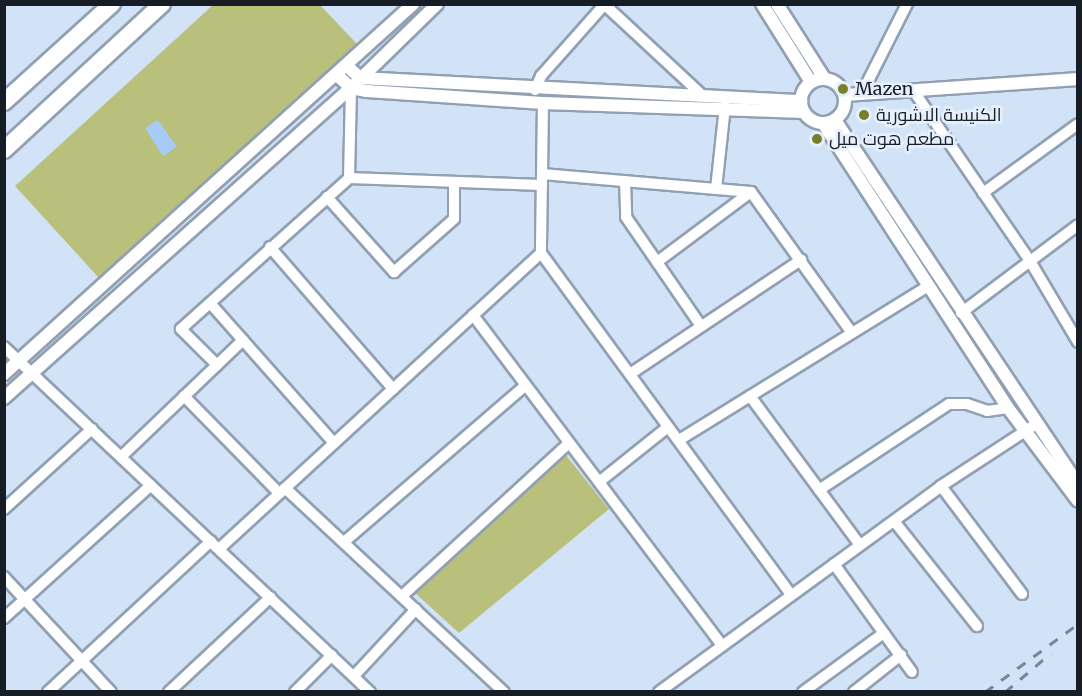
<!DOCTYPE html>
<html>
<head>
<meta charset="utf-8">
<style>
	body { margin:0 }
	#map { position:relative; width:1082px; height:696px; overflow:hidden; background:#d3e3f7; font-family:Merriweather,Cairo,serif }
	div>[style] { position:absolute }
	.green>* { inset:0; background:#b8c07c }
	.water>* { inset:0; background:#a7cbf7 }
	.roads { filter:drop-shadow(2px 0 #91a0b2) drop-shadow(-2px 0 #91a0b2) drop-shadow(0 2px #91a0b2) drop-shadow(0 -2px #91a0b2) }
	.minor>* { height:10px; margin:-5px; padding:0 5px; transform-origin:5px; border-radius:5px; background:#fff }
	.tertiary>* { height:12px; margin:-6px; padding:0 6px; transform-origin:6px; border-radius:6px; background:#fff }
	.tertiary>.ring { margin:-6px; padding:0; box-sizing:content-box; background:none; border:12px solid #fff; border-radius:50% }
	.trunk>* { height:16px; margin:-8px; padding:0 8px; transform-origin:8px; border-radius:8px; background:#fff }
	.rail>* { height:3px; margin-top:-1.5px; transform-origin:0; background:repeating-linear-gradient(90deg,#7b8694 0 10px,transparent 0 20px) }
	.dots>* { width:16px; height:16px; translate:-50% -50%; box-sizing:border-box; border:3px solid #e6f0fc; border-radius:50% }
	span { translate:-50% -50%; white-space:nowrap; text-align:center; line-height:1.15; -webkit-text-stroke:5px #e6f0fc; paint-order:stroke }
	.poi-label { font-size:18px; color:#171d24 }
	.left { translate:0 -50%; text-align:left }
	.frame { position:absolute; inset:0; border:6px solid #171d24; pointer-events:none }
</style>
</head>
<body>
<div id="map">
	<div class="green">
		<div style="clip-path:polygon(213px 5px,320px 5px,357px 44px,99px 278px,15px 186px)"></div>
		<div style="clip-path:polygon(565px 454px,609px 509px,459px 633px,415px 593px)"></div>
	</div>
	<div class="water">
		<div style="clip-path:polygon(158px 120px,177px 147px,163px 156px,145px 128px)"></div>
	</div>
	<div class="roads">
		<div class="minor">
			<div style="left:604px;top:4px;width:132px;rotate:42.9deg"></div>
			<div style="left:535px;top:90px;width:15px;rotate:-67deg"></div>
			<div style="left:541px;top:76px;width:96px;rotate:-48.4deg"></div>
			<div style="left:913px;top:90px;width:207px;rotate:55.6deg"></div>
			<div style="left:1030px;top:261px;width:94px;rotate:59.3deg"></div>
			<div style="left:862px;top:93px;width:100px;rotate:-63.2deg"></div>
			<div style="left:543px;top:103px;width:150px;rotate:90.8deg"></div>
			<div style="left:541px;top:253px;width:423px;rotate:53.8deg"></div>
			<div style="left:542px;top:174px;width:210px;rotate:4.9deg"></div>
			<div style="left:751px;top:192px;width:173px;rotate:54.4deg"></div>
			<div style="left:349px;top:178px;width:193px;rotate:2.1deg"></div>
			<div style="left:625px;top:181px;width:36px;rotate:88deg"></div>
			<div style="left:626px;top:217px;width:132px;rotate:55.5deg"></div>
			<div style="left:716px;top:189px;width:83px;rotate:-83.8deg"></div>
			<div style="left:983px;top:193px;width:117px;rotate:-36deg"></div>
			<div style="left:327px;top:197px;width:101px;rotate:48.2deg"></div>
			<div style="left:394px;top:272px;width:80px;rotate:-41.5deg"></div>
			<div style="left:454px;top:219px;width:37px;rotate:-90deg"></div>
			<div style="left:270px;top:247px;width:188px;rotate:49.1deg"></div>
			<div style="left:657px;top:262px;width:117px;rotate:-36.7deg"></div>
			<div style="left:210px;top:303px;width:187px;rotate:48.5deg"></div>
			<div style="left:961px;top:313px;width:146px;rotate:-36.9deg"></div>
			<div style="left:473px;top:315px;width:413px;rotate:53deg"></div>
			<div style="left:4px;top:347px;width:503px;rotate:43.31deg"></div>
			<div style="left:217px;top:365px;width:51px;rotate:-135deg"></div>
			<div style="left:181px;top:329px;width:226px;rotate:-41.9deg"></div>
			<div style="left:349px;top:178px;width:90px;rotate:-88.7deg"></div>
			<div style="left:630px;top:374px;width:206px;rotate:-33.7deg"></div>
			<div style="left:184px;top:396px;width:136px;rotate:45.6deg"></div>
			<div style="left:750px;top:396px;width:185px;rotate:53.6deg"></div>
			<div style="left:679px;top:440px;width:293px;rotate:-31.7deg"></div>
			<div style="left:121px;top:457px;width:169px;rotate:-43.8deg"></div>
			<div style="left:599px;top:482px;width:88px;rotate:-38.6deg"></div>
			<div style="left:941px;top:486px;width:135px;rotate:53.1deg"></div>
			<div style="left:285px;top:488px;width:299px;rotate:43deg"></div>
			<div style="left:819px;top:490px;width:156px;rotate:-33.5deg"></div>
			<div style="left:949px;top:404px;width:18px"></div>
			<div style="left:967px;top:404px;width:21px;rotate:19deg"></div>
			<div style="left:987px;top:411px;width:21px;rotate:-8deg"></div>
			<div style="left:4px;top:509px;width:119px;rotate:-42.3deg"></div>
			<div style="left:894px;top:521px;width:134px;rotate:51.7deg"></div>
			<div style="left:344px;top:542px;width:240px;rotate:-40.8deg"></div>
			<div style="left:219px;top:549px;width:437px;rotate:-42.6deg"></div>
			<div style="left:834px;top:564px;width:133px;rotate:54.2deg"></div>
			<div style="left:4px;top:577px;width:157px;rotate:47.1deg"></div>
			<div style="left:402px;top:596px;width:226px;rotate:-42.5deg"></div>
			<div style="left:4px;top:618px;width:198px;rotate:-42.1deg"></div>
			<div style="left:354px;top:676px;width:91px;rotate:-47.2deg"></div>
			<div style="left:48px;top:692px;width:222px;rotate:-42.8deg"></div>
			<div style="left:169px;top:692px;width:139px;rotate:-43deg"></div>
			<div style="left:295px;top:692px;width:52px;rotate:-45deg"></div>
			<div style="left:659px;top:692px;width:349px;rotate:-36.1deg"></div>
			<div style="left:941px;top:486px;width:113px;rotate:-33.1deg"></div>
			<div style="left:803px;top:692px;width:100px;rotate:-36.1deg"></div>
			<div style="left:854px;top:692px;width:60px;rotate:-38.2deg"></div>
		</div>
		<div class="tertiary">
			<div style="left:762px;top:4px;width:92px;rotate:57.9deg"></div>
			<div style="left:777px;top:4px;width:88px;rotate:57.6deg"></div>
			<div style="left:346px;top:65px;width:19px;rotate:43deg"></div>
			<div style="left:360px;top:78px;width:442px;rotate:3deg"></div>
			<div style="left:336px;top:74px;width:21px;rotate:43deg"></div>
			<div style="left:351px;top:88px;width:16px;rotate:11deg"></div>
			<div style="left:367px;top:91px;width:176px;rotate:3.9deg"></div>
			<div style="left:543px;top:103px;width:261px;rotate:2deg"></div>
			<div class="ring" style="left:801px;top:79px;width:32px;height:32px"></div>
			<div style="left:845px;top:95px;width:234px;rotate:-3.9deg"></div>
			<div style="left:835px;top:120px;width:438px;rotate:56.3deg"></div>
			<div style="left:823px;top:123px;width:340px;rotate:57deg"></div>
			<div style="left:1008px;top:408px;width:116px;rotate:53deg"></div>
			<div style="left:4px;top:374px;width:552px;rotate:-42.13deg"></div>
			<div style="left:4px;top:398px;width:465px;rotate:-41.8deg"></div>
			<div style="left:351px;top:88px;width:120px;rotate:-44.3deg"></div>
		</div>
		<div class="trunk">
			<div style="left:4px;top:102px;width:146px;rotate:-42.2deg"></div>
			<div style="left:4px;top:150px;width:215px;rotate:-42.7deg"></div>
		</div>
	</div>
	<div class="rail">
		<div style="left:985px;top:692px;width:115px;rotate:-36.2deg"></div>
		<div style="left:1005px;top:692px;width:60px;rotate:-40.3deg"></div>
	</div>
	<div class="dots">
		<div style="left:843px;top:89px;background:#787f2a"></div>
		<div style="left:864px;top:115px;background:#787f2a"></div>
		<div style="left:817px;top:139px;background:#787f2a"></div>
	</div>
	<div class="poi-label">
		<span class="left" style="left:855px;top:89px">Mazen</span>
		<span class="left" style="left:876px;top:115px">الكنيسة الاشورية</span>
		<span class="left" style="left:829px;top:139px">مطعم هوت ميل</span>
	</div>
	<div class="frame"></div>
</div>
</body>
</html>
